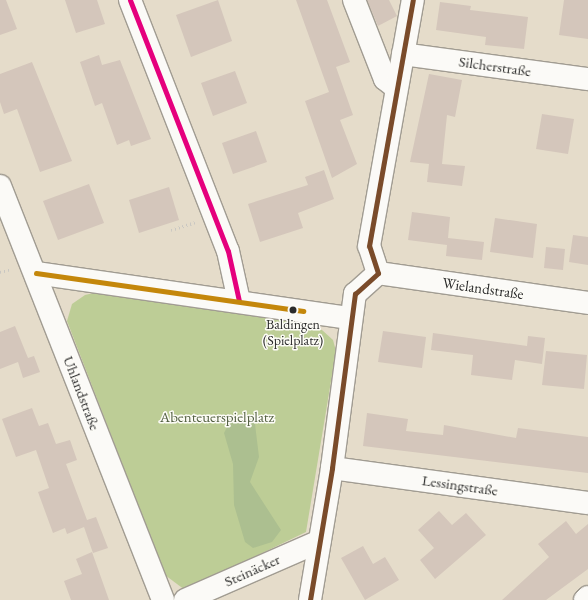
<!DOCTYPE html>
<html>
<head>
<meta charset="utf-8">
<style>
	body { margin:0 }
	#map { position:relative; width:588px; height:600px; overflow:hidden; background:#e5dcca; font-family:"EB Garamond",serif }
	div>[style] { position:absolute }
	.green>* { inset:0; background:#bdcd96 }
	.forest>* { inset:0; background:#acbf90 }
	.building>* { inset:0; background:#d4c6bb }
	.path>* { height:2.5px; margin-top:-1.25px; transform-origin:0; background:repeating-linear-gradient(90deg,#c9c7c2 0 1px,transparent 0 4px) }
	.roads { filter:drop-shadow(1px 0 #a19c92) drop-shadow(-1px 0 #a19c92) drop-shadow(0 1px #a19c92) drop-shadow(0 -1px #a19c92) }
	.minor>* { height:22px; margin:-11px; padding:0 11px; transform-origin:11px; border-radius:11px; background:#fbfaf7 }
	.bus-1>* { height:5px; margin:-2.5px; padding:0 2.5px; transform-origin:2.5px; border-radius:2.5px; background:#e5007d }
	.bus-2>* { height:5px; margin:-2.5px; padding:0 2.5px; transform-origin:2.5px; border-radius:2.5px; background:#c4870b }
	.bus-3>* { height:5px; margin:-2.5px; padding:0 2.5px; transform-origin:2.5px; border-radius:2.5px; background:#7a4b2a }
	.dots>* { width:11px; height:11px; translate:-50% -50%; box-sizing:border-box; border:2px solid #fdfcf7; border-radius:50% }
	span { translate:-50% -50%; white-space:nowrap; text-align:center; line-height:1.15; -webkit-text-stroke:3px #fdfcf7; paint-order:stroke }
	.bus-label { font-size:14px; color:#2b2b2b }
	.street-label { font-size:15px; color:#2b2b2b }
	.park-label { font-size:15px; color:#536042 }
</style>
</head>
<body>
<div id="map">
	<div class="green">
		<div style="clip-path:polygon(98px 292px,300px 323px,322px 330px,333px 340px,336px 351px,306px 532px,185px 590px,165px 575px,67px 321px,72px 304px,85px 295px)"></div>
	</div>
	<div class="forest">
		<div style="clip-path:polygon(234px 414px,248px 418px,255px 424px,259px 457px,250px 482px,281px 530px,272px 542px,253px 548px,245px 542px,234px 505px,233px 464px,224px 433px)"></div>
	</div>
	<div class="building">
		<div style="clip-path:polygon(0 0,6px 0,17px 29px,0 35px)"></div>
		<div style="clip-path:polygon(65px 0,97px 0,105px 24px,76px 33px)"></div>
		<div style="clip-path:polygon(218px 0,232px 41px,191px 57px,176px 15px)"></div>
		<div style="clip-path:polygon(296px 0,327px 0,350px 62px,336px 67px,353px 115px,340px 120px,357px 164px,332px 178px,305px 101px,329px 92px)"></div>
		<div style="clip-path:polygon(367px 0,389px 0,397px 16px,378px 26px)"></div>
		<div style="clip-path:polygon(564px 0,588px 0,588px 39px,559px 35px)"></div>
		<div style="clip-path:polygon(440px 2px,471px 6px,470px 10px,528px 17px,524px 49px,485px 45px,486px 37px,436px 30px)"></div>
		<div style="clip-path:polygon(99px 55px,102px 65px,120px 60px,151px 139px,131px 146px,129px 140px,117px 145px,102px 103px,95px 106px,80px 62px)"></div>
		<div style="clip-path:polygon(32px 62px,72px 161px,40px 172px,17px 109px,4px 114px,0 102px,0 74px)"></div>
		<div style="clip-path:polygon(235px 71px,247px 103px,213px 116px,201px 83px)"></div>
		<div style="clip-path:polygon(429px 74px,462px 80px,455px 117px,447px 115px,442px 164px,465px 166px,462px 186px,427px 182px,429px 164px,410px 162px)"></div>
		<div style="clip-path:polygon(542px 114px,574px 119px,568px 154px,536px 149px)"></div>
		<div style="clip-path:polygon(256px 131px,267px 162px,233px 174px,222px 143px)"></div>
		<div style="clip-path:polygon(324px 170px,334px 199px,298px 213px,303px 228px,260px 242px,248px 204px,308px 185px,305px 177px)"></div>
		<div style="clip-path:polygon(89px 184px,104px 223px,58px 240px,43px 201px)"></div>
		<div style="clip-path:polygon(169px 187px,179px 220px,139px 233px,129px 200px)"></div>
		<div style="clip-path:polygon(412px 212px,450px 217px,448px 238px,484px 242px,482px 260px,446px 256px,447px 245px,408px 240px)"></div>
		<div style="clip-path:polygon(495px 218px,537px 224px,533px 258px,490px 252px)"></div>
		<div style="clip-path:polygon(573px 235px,588px 237px,588px 265px,569px 262px)"></div>
		<div style="clip-path:polygon(546px 247px,565px 249px,563px 270px,544px 268px)"></div>
		<div style="clip-path:polygon(15px 326px,28px 358px,25px 359px,34px 356px,40px 372px,23px 378px,18px 362px,0 369px,0 332px)"></div>
		<div style="clip-path:polygon(383px 331px,426px 337px,422px 368px,378px 362px)"></div>
		<div style="clip-path:polygon(433px 333px,527px 346px,528px 336px,545px 338px,542px 364px,515px 360px,512px 380px,471px 375px,473px 355px,431px 350px)"></div>
		<div style="clip-path:polygon(546px 351px,587px 355px,584px 389px,542px 385px)"></div>
		<div style="clip-path:polygon(32px 408px,39px 426px,48px 423px,56px 444px,70px 440px,77px 460px,66px 464px,87px 520px,96px 517px,108px 548px,93px 553px,84px 527px,67px 534px,65px 528px,53px 533px,38px 492px,49px 488px,36px 450px,16px 457px,2px 419px)"></div>
		<div style="clip-path:polygon(367px 413px,408px 419px,406px 431px,424px 433px,443px 435px,444px 425px,516px 438px,518px 428px,588px 437px,588px 473px,363px 446px)"></div>
		<div style="clip-path:polygon(439px 511px,452px 525px,466px 513px,486px 535px,435px 579px,420px 560px,434px 548px,418px 530px)"></div>
		<div style="clip-path:polygon(566px 521px,576px 534px,588px 524px,588px 569px,546px 600px,502px 600px,549px 557px,538px 544px)"></div>
		<div style="clip-path:polygon(363px 546px,373px 564px,385px 557px,399px 580px,365px 600px,341px 558px)"></div>
		<div style="clip-path:polygon(92px 552px,109px 600px,71px 600px,64px 581px,82px 574px,76px 559px)"></div>
	</div>
	<div class="path">
		<div style="left:171px;top:230px;width:25px;rotate:-18deg"></div>
		<div style="left:0;top:272px;width:11px;rotate:-15deg"></div>
	</div>
	<div class="roads">
		<div class="minor">
			<div style="left:130px;top:0;width:269px;rotate:68.7deg"></div>
			<div style="left:228px;top:251px;width:51px;rotate:77.6deg"></div>
			<div style="left:354px;top:0;width:85px;rotate:68.6deg"></div>
			<div style="left:385px;top:79px;width:14px;rotate:39deg"></div>
			<div style="left:403px;top:54px;width:187px;rotate:7.7deg"></div>
			<div style="left:0;top:186px;width:445px;rotate:68.5deg"></div>
			<div style="left:36px;top:273px;width:317px;rotate:8.2deg"></div>
			<div style="left:378px;top:273px;width:212px;rotate:8.1deg"></div>
			<div style="left:332px;top:468px;width:258px;rotate:7.8deg"></div>
			<div style="left:185px;top:600px;width:147px;rotate:-23.6deg"></div>
			<div style="left:310px;top:600px;width:134px;rotate:-80.5deg"></div>
			<div style="left:332px;top:468px;width:176px;rotate:-82.5deg"></div>
			<div style="left:355px;top:294px;width:31px;rotate:-42deg"></div>
			<div style="left:378px;top:273px;width:28px;rotate:-108deg"></div>
			<div style="left:369px;top:246px;width:250px;rotate:-79.9deg"></div>
			<div style="left:585px;top:600px;width:4px;rotate:-45deg"></div>
		</div>
	</div>
	<div class="bus-1">
		<div style="left:130px;top:0;width:269px;rotate:68.7deg"></div>
		<div style="left:228px;top:251px;width:51px;rotate:77.6deg"></div>
	</div>
	<div class="bus-2">
		<div style="left:36px;top:273px;width:270px;rotate:8.1deg"></div>
	</div>
	<div class="bus-3">
		<div style="left:310px;top:600px;width:134px;rotate:-80.5deg"></div>
		<div style="left:332px;top:468px;width:176px;rotate:-82.5deg"></div>
		<div style="left:355px;top:294px;width:31px;rotate:-42deg"></div>
		<div style="left:378px;top:273px;width:28px;rotate:-108deg"></div>
		<div style="left:369px;top:246px;width:250px;rotate:-79.9deg"></div>
	</div>
	<div class="dots">
		<div style="left:293px;top:310px;background:#2b2b2b"></div>
	</div>
	<div class="bus-label">
		<span style="left:293px;top:332px">Baldingen<br>(Spielplatz)</span>
	</div>
	<div class="street-label">
		<span style="left:495px;top:66px;rotate:8deg">Silcherstraße</span>
		<span style="left:483px;top:288px;rotate:8deg">Wielandstraße</span>
		<span style="left:82px;top:393px;rotate:69deg">Uhlandstraße</span>
		<span style="left:460px;top:485px;rotate:8deg">Lessingstraße</span>
		<span style="left:252px;top:570px;rotate:-24deg">Steinäcker</span>
	</div>
	<div class="park-label">
		<span style="left:217px;top:417px">Abenteuerspielplatz</span>
	</div>
</div>
</body>
</html>
